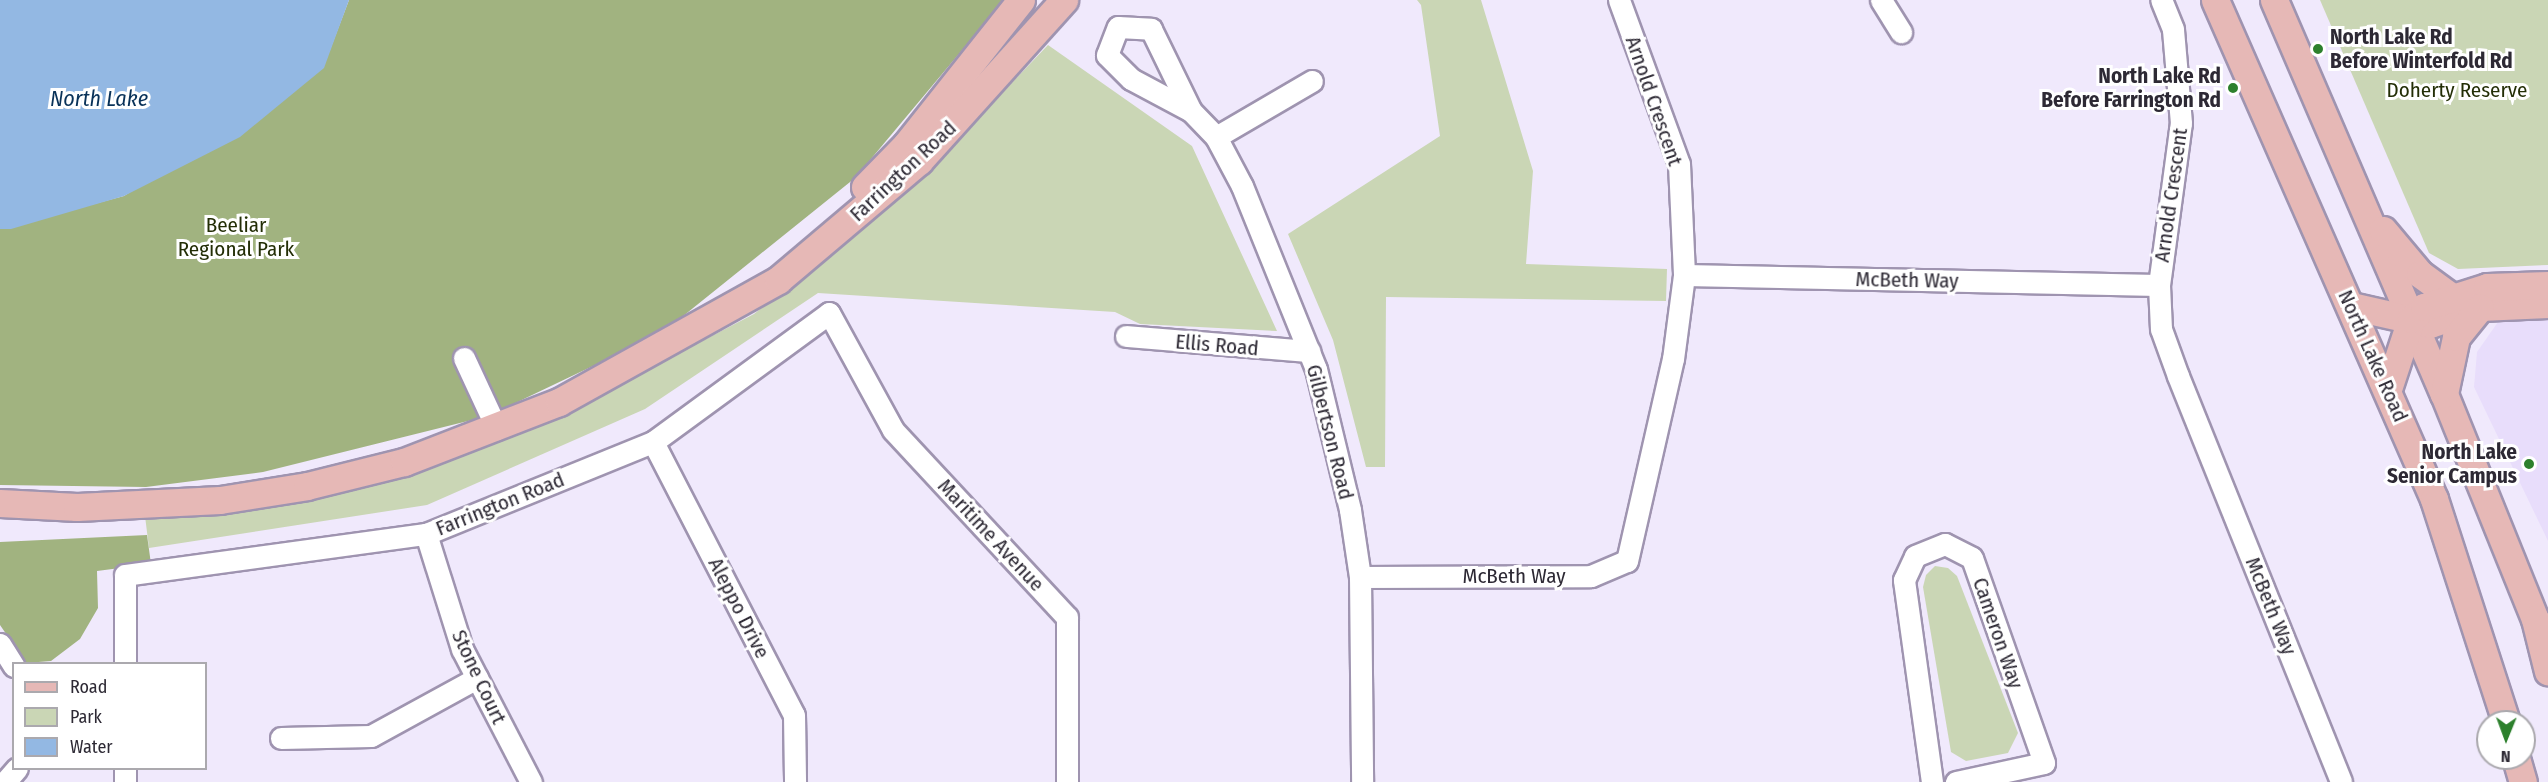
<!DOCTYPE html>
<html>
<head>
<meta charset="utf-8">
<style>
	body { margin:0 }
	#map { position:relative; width:2548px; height:782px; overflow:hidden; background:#f0e9fc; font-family:"Fira Sans Condensed",sans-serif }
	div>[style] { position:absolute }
	.built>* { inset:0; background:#e8ddfb }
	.green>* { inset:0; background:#cad6b5 }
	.forest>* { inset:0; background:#a1b380 }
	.water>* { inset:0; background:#93b8e3 }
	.roads { filter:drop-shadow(2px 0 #9f94b0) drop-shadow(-2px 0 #9f94b0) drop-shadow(0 2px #9f94b0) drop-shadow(0 -2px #9f94b0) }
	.minor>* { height:21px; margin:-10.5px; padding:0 10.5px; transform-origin:10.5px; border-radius:10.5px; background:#fff }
	.major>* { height:27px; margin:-13.5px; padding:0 13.5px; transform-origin:13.5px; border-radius:13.5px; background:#e6b8b6 }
	.dots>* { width:16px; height:16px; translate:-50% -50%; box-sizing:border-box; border:3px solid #fff; border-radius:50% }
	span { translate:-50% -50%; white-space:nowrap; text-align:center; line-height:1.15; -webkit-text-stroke:6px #fff; paint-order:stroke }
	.poi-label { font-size:21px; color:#2d2934; font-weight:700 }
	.left { translate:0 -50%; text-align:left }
	.right { translate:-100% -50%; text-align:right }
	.park-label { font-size:21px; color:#232e06 }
	.street-label { font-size:21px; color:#2d2934 }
	.water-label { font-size:22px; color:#093259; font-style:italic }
	.legend { position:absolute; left:12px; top:662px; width:195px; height:108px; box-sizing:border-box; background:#fff; border:2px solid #aba9ae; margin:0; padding:8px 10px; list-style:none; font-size:18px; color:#2d2934 }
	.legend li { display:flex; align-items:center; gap:12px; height:30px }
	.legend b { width:30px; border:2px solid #aba9ae }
	.north { position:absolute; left:2476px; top:710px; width:60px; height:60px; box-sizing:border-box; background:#fff; border:2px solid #aba9ae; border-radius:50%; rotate:181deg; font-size:16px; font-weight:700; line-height:24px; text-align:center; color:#2d2934 }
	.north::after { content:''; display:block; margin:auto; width:21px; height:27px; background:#2d802d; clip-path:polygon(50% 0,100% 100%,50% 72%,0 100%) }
</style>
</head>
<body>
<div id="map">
	<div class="built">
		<div style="clip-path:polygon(2548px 317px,2548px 541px,2474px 387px,2477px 352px,2498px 322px)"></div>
	</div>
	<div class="green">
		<div style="clip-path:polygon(1417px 0,1481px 0,1533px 171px,1526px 264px,1667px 269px,1666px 301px,1386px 297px,1385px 467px,1366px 467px,1333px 340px,1288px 234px,1440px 136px,1421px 5px)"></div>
		<div style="clip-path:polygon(2320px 0,2548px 0,2548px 265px,2458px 269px,2429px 253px)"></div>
		<div style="clip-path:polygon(1048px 45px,1192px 146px,1277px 331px,1140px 324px,1115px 312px,818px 293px,645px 409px,427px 505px,149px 548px,145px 516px,413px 471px,529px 431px,754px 314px,911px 188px)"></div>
		<div style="clip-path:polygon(1935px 566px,1948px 568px,1957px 576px,2018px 733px,2008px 753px,1966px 761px,1951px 752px,1923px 587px,1926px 575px)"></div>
	</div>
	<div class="forest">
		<div style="clip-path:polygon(349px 0,1004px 0,855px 178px,662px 333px,488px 416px,263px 472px,146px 487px,0 485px,0 229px,124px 196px,323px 68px)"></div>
		<div style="clip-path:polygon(147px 535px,151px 564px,97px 571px,98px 608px,80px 639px,51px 661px,26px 663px,0 625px,0 542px)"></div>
	</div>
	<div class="water">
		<div style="clip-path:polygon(0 0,349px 0,324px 68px,240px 137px,124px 196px,11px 229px,0 229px)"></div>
	</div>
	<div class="roads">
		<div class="minor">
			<div style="left:1619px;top:0;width:175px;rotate:69.9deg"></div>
			<div style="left:1679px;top:164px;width:111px;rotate:87.4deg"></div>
			<div style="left:1881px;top:0;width:38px;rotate:58deg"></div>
			<div style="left:1191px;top:111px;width:68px;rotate:-151.9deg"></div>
			<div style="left:1131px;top:79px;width:34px;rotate:-135deg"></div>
			<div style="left:1107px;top:55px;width:30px;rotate:-69deg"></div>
			<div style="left:1118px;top:27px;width:33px;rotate:3deg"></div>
			<div style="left:1151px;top:29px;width:91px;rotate:64deg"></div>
			<div style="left:1191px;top:111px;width:36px;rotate:46deg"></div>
			<div style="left:1216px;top:137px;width:55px;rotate:62deg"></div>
			<div style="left:1242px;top:186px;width:197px;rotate:68deg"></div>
			<div style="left:1316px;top:369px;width:145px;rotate:76.4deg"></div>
			<div style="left:1350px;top:510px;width:68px;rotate:81.5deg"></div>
			<div style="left:1360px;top:577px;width:205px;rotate:89.4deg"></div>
			<div style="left:1216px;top:137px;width:111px;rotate:-30.3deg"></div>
			<div style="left:2159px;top:285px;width:163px;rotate:-82.3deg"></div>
			<div style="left:2181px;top:123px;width:94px;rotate:-94.9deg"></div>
			<div style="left:2173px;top:29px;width:31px;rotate:-112deg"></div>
			<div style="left:1126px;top:336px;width:184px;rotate:4.7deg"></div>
			<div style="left:464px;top:358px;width:78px;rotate:65.1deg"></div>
			<div style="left:653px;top:442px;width:307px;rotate:62.7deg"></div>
			<div style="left:794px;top:715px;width:67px;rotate:89.1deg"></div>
			<div style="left:426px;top:534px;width:121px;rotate:72.6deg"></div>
			<div style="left:462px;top:649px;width:150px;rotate:62.6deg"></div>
			<div style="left:1360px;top:577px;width:231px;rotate:-0.2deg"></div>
			<div style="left:1591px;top:576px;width:39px;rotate:-23deg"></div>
			<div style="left:1627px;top:561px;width:207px;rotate:-77.2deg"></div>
			<div style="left:1673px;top:359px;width:85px;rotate:-82.5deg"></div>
			<div style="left:1684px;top:275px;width:475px;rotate:1.2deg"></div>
			<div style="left:2159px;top:285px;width:44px;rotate:87.4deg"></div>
			<div style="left:2161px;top:329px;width:50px;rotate:70.1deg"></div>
			<div style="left:2178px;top:376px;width:437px;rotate:68.1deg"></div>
			<div style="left:0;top:644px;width:26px;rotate:58deg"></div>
			<div style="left:125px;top:664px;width:89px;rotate:-90deg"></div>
			<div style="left:125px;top:575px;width:304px;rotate:-7.8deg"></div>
			<div style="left:426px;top:534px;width:245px;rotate:-22.1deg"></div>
			<div style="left:653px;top:442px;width:218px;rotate:-36.2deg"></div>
			<div style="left:829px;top:313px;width:133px;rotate:61.3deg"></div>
			<div style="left:893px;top:430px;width:255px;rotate:47.1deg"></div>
			<div style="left:1067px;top:617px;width:165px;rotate:90deg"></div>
			<div style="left:281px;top:738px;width:90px;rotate:-1.3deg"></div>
			<div style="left:371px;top:736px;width:121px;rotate:-28.7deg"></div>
			<div style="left:125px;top:768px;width:14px;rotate:90deg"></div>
			<div style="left:5px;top:782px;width:18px;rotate:-49deg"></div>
			<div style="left:1932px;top:782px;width:204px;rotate:-97.9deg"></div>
			<div style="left:1904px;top:580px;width:26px;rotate:-65deg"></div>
			<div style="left:1915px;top:556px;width:32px;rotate:-22deg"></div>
			<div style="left:1945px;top:544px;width:30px;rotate:27deg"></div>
			<div style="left:1972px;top:558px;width:217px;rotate:70.6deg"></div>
			<div style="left:2044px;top:763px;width:90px;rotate:167.8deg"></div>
		</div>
		<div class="major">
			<div style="left:2215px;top:0;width:545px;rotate:66.3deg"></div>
			<div style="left:2434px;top:499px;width:234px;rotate:72.1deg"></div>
			<div style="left:2274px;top:0;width:429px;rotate:66.7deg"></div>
			<div style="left:2444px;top:394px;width:243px;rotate:68deg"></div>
			<div style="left:2535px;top:619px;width:54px;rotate:76deg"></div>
			<div style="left:865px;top:187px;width:59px;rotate:-45.7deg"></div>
			<div style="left:906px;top:145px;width:185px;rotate:-51.6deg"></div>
			<div style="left:2383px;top:230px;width:57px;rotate:49.9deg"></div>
			<div style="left:2420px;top:274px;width:41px;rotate:36deg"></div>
			<div style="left:2351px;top:306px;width:81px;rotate:12.8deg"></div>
			<div style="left:2430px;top:324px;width:53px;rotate:-18.8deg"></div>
			<div style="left:2480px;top:307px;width:68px;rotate:-2.5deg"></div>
			<div style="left:2388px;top:389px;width:74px;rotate:-71.8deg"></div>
			<div style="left:2411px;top:319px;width:18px;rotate:-43deg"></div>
			<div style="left:2424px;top:307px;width:66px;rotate:-17.6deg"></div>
			<div style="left:2487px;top:287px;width:61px;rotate:-1.9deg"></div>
			<div style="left:2444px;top:394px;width:58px;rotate:-78.1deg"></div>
			<div style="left:2456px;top:337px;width:38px;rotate:-51deg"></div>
			<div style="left:0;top:503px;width:77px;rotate:3deg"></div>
			<div style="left:77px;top:507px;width:143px;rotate:-2.8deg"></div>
			<div style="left:220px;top:500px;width:88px;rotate:-9.1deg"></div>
			<div style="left:307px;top:486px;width:100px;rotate:-13.9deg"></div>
			<div style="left:404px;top:462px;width:166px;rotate:-21.2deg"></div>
			<div style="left:559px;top:402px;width:251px;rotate:-29.1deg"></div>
			<div style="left:778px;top:280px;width:185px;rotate:-40.2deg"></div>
			<div style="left:919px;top:161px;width:217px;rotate:-48deg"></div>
			<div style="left:2516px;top:758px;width:25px;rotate:74deg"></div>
		</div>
	</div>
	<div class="dots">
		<div style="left:2318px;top:49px;background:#2d802d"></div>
		<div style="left:2233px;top:88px;background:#2d802d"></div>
		<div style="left:2529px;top:464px;background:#2d802d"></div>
	</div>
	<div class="poi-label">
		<span class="left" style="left:2330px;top:49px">North Lake Rd<br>Before Winterfold Rd</span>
		<span class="right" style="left:2221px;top:88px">North Lake Rd<br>Before Farrington Rd</span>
		<span class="right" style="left:2517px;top:464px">North Lake<br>Senior Campus</span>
	</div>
	<div class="park-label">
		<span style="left:2457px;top:90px">Doherty Reserve</span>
		<span style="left:236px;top:237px">Beeliar<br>Regional Park</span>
	</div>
	<div class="street-label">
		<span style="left:1654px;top:101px;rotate:71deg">Arnold Crescent</span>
		<span style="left:903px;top:171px;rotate:-43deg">Farrington Road</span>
		<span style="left:2171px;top:195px;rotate:-82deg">Arnold Crescent</span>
		<span style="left:1907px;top:280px;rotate:1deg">McBeth Way</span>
		<span style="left:1217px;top:345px;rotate:5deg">Ellis Road</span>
		<span style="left:2373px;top:356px;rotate:66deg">North Lake Road</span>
		<span style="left:1330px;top:432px;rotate:76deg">Gilbertson Road</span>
		<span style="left:500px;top:504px;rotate:-22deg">Farrington Road</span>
		<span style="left:991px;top:535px;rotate:47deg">Maritime Avenue</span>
		<span style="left:1514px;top:576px">McBeth Way</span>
		<span style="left:2271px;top:606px;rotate:68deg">McBeth Way</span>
		<span style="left:739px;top:608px;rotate:63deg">Aleppo Drive</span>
		<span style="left:1998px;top:633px;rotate:71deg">Cameron Way</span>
		<span style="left:479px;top:677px;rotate:65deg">Stone Court</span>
	</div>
	<div class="water-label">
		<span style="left:99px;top:99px">North Lake</span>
	</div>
	<ul class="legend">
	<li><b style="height:8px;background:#e6b8b6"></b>Road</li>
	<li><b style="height:16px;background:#cad6b5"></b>Park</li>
	<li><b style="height:16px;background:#93b8e3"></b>Water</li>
	</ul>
	<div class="north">N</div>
</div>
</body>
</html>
